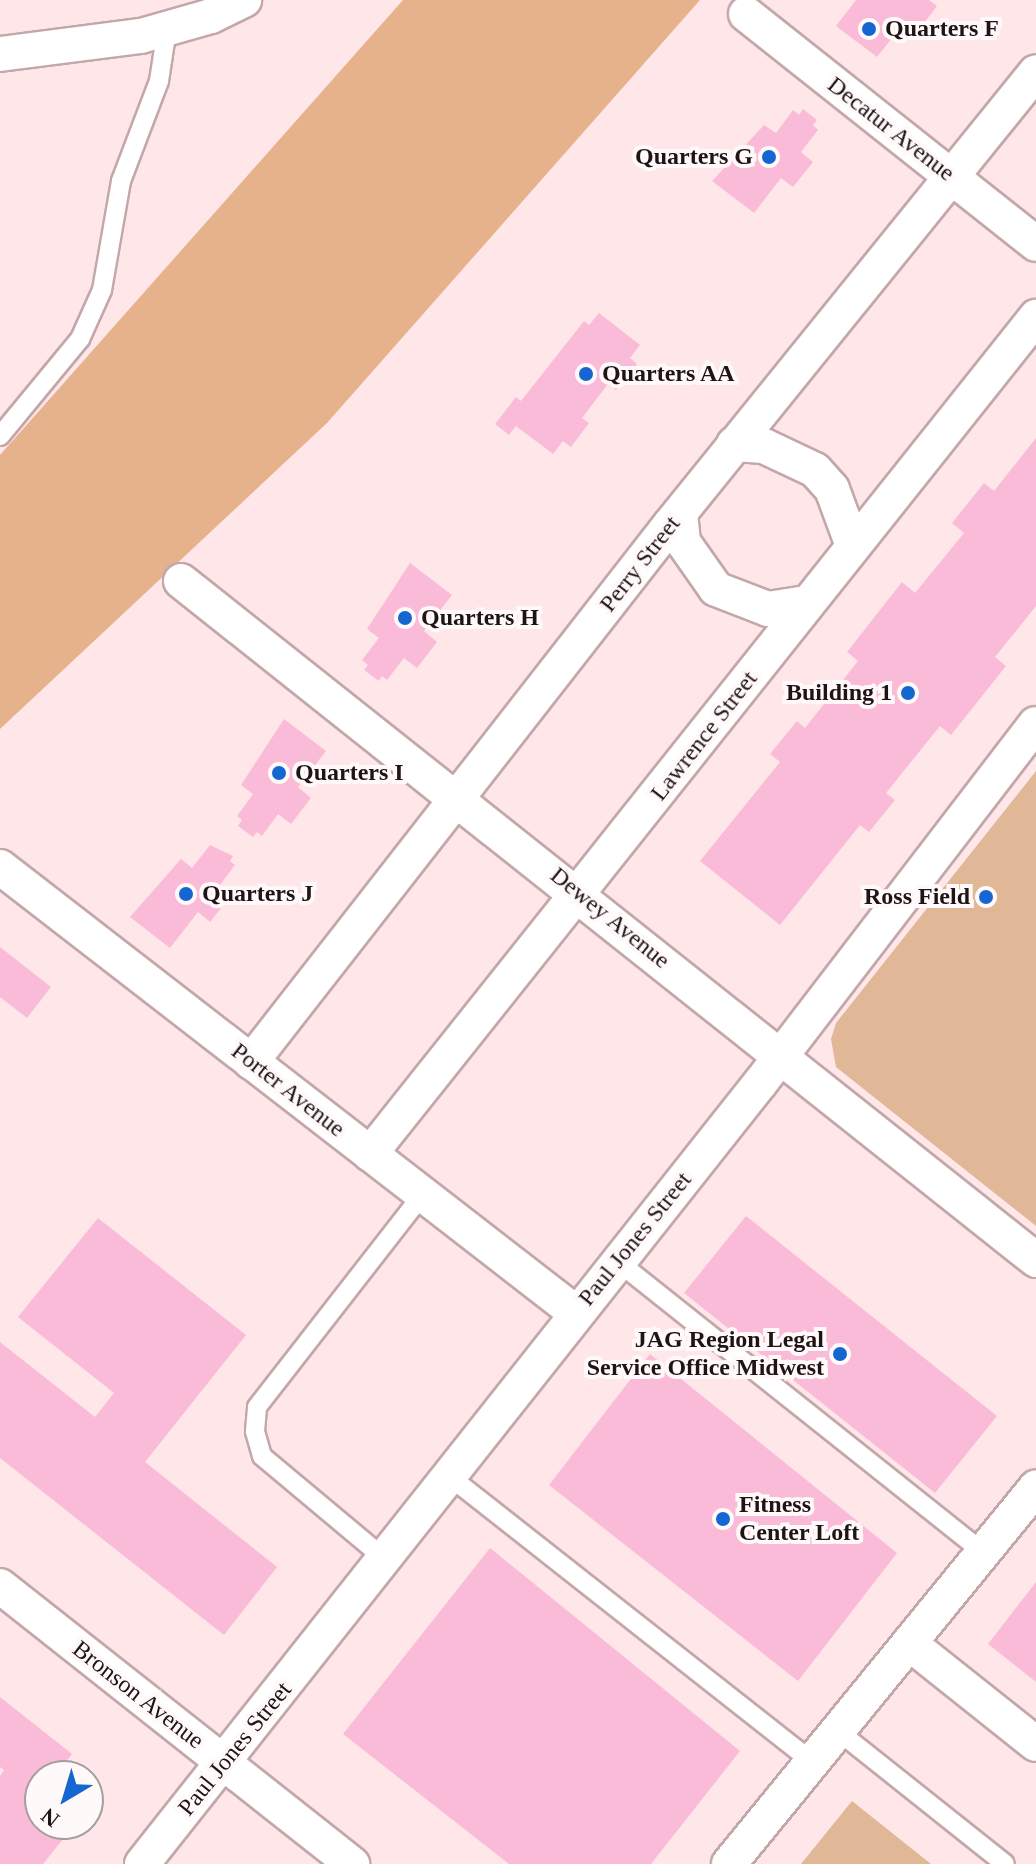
<!DOCTYPE html>
<html>
<head>
<meta charset="utf-8">
<style>
	body { margin:0 }
	#map { position:relative; width:1036px; height:1864px; overflow:hidden; background:#ffe6e8; font-family:"Times New Roman",serif }
	div>[style] { position:absolute }
	.green>* { inset:0; background:#e0b797 }
	.forest>* { inset:0; background:#e6b28b }
	.building>* { inset:0; background:#fabbd8 }
	.roads { filter:drop-shadow(2px 0 #c3a7a9) drop-shadow(-2px 0 #c3a7a9) drop-shadow(0 2px #c3a7a9) drop-shadow(0 -2px #c3a7a9) }
	.lane>* { height:18px; margin:-9px; padding:0 9px; transform-origin:9px; border-radius:9px; background:#fff }
	.street>* { height:34px; margin:-17px; padding:0 17px; transform-origin:17px; border-radius:17px; background:#fff }
	.dots>* { width:22px; height:22px; translate:-50% -50%; box-sizing:border-box; border:4px solid #fff9f9; border-radius:50% }
	span { translate:-50% -50%; white-space:nowrap; text-align:center; line-height:1.15; -webkit-text-stroke:8px #fff9f9; paint-order:stroke }
	.poi-label { font-size:24px; color:#1f1415; font-weight:700 }
	.left { translate:0 -50%; text-align:left }
	.right { translate:-100% -50%; text-align:right }
	.street-label { font-size:24px; color:#1f1415 }
	.north { position:absolute; left:24px; top:1760px; width:80px; height:80px; box-sizing:border-box; background:#fff9f9; border:2px solid #a59d9e; border-radius:50%; rotate:218deg; font-size:22px; font-weight:700; line-height:32px; text-align:center; color:#1f1415 }
	.north::after { content:''; display:block; margin:auto; width:28px; height:36px; background:#1566d0; clip-path:polygon(50% 0,100% 100%,50% 72%,0 100%) }
</style>
</head>
<body>
<div id="map">
	<div class="green">
		<div style="clip-path:polygon(1036px 771px,1036px 1226px,836px 1067px,831px 1039px,836px 1023px)"></div>
		<div style="clip-path:polygon(852px 1801px,931px 1864px,801px 1864px)"></div>
	</div>
	<div class="forest">
		<div style="clip-path:polygon(403px 0,700px 0,327px 423px,0 729px,0 455px)"></div>
	</div>
	<div class="building">
		<div style="clip-path:polygon(856px 0,929px 0,937px 6px,917px 32px,904px 23px,877px 57px,836px 26px)"></div>
		<div style="clip-path:polygon(803px 109px,817px 120px,813px 125px,818px 130px,801px 152px,813px 162px,793px 187px,781px 178px,754px 213px,712px 181px,764px 125px,776px 133px,793px 110px,799px 115px)"></div>
		<div style="clip-path:polygon(599px 313px,640px 345px,630px 358px,637px 364px,616px 390px,608px 384px,582px 418px,589px 423px,571px 447px,563px 441px,553px 454px,516px 426px,509px 435px,495px 424px,516px 397px,521px 401px,584px 321px,589px 325px)"></div>
		<div style="clip-path:polygon(1036px 438px,1036px 606px,995px 657px,1006px 666px,951px 735px,940px 726px,886px 793px,895px 800px,869px 832px,860px 825px,780px 925px,700px 861px,780px 762px,770px 754px,797px 721px,805px 728px,858px 661px,847px 652px,902px 582px,915px 593px,964px 533px,952px 523px,984px 483px,994px 491px)"></div>
		<div style="clip-path:polygon(410px 563px,452px 595px,424px 631px,437px 642px,417px 668px,404px 658px,387px 680px,382px 676px,379px 681px,364px 670px,368px 665px,362px 660px,379px 638px,367px 629px)"></div>
		<div style="clip-path:polygon(284px 719px,326px 751px,298px 787px,311px 798px,291px 824px,278px 814px,262px 836px,257px 832px,253px 837px,238px 826px,242px 820px,237px 816px,253px 794px,241px 785px)"></div>
		<div style="clip-path:polygon(210px 845px,233px 856px,230px 861px,235px 865px,217px 889px,229px 898px,210px 922px,198px 912px,170px 948px,130px 917px,181px 859px,192px 868px)"></div>
		<div style="clip-path:polygon(0 947px,51px 987px,27px 1018px,0 997px)"></div>
		<div style="clip-path:polygon(746px 1216px,997px 1416px,935px 1493px,684px 1293px)"></div>
		<div style="clip-path:polygon(98px 1218px,246px 1335px,145px 1462px,277px 1567px,224px 1635px,0 1458px,0 1342px,95px 1417px,114px 1393px,18px 1317px)"></div>
		<div style="clip-path:polygon(650px 1354px,897px 1553px,798px 1681px,549px 1485px)"></div>
		<div style="clip-path:polygon(490px 1548px,740px 1751px,651px 1864px,509px 1864px,343px 1734px)"></div>
		<div style="clip-path:polygon(1036px 1582px,1036px 1682px,988px 1644px)"></div>
		<div style="clip-path:polygon(0 1697px,72px 1754px,63px 1766px,76px 1776px,40px 1776px,40px 1824px,75px 1824px,43px 1864px,0 1864px,0 1776px,4px 1770px,0 1767px)"></div>
		<div style="clip-path:polygon(88px 1785px,99px 1794px,88px 1807px)"></div>
	</div>
	<div class="roads">
		<div class="lane">
			<div style="left:0;top:436px;width:126px;rotate:-50.5deg"></div>
			<div style="left:80px;top:339px;width:54px;rotate:-65.8deg"></div>
			<div style="left:102px;top:290px;width:111px;rotate:-80.1deg"></div>
			<div style="left:121px;top:181px;width:107px;rotate:-69.2deg"></div>
			<div style="left:159px;top:81px;width:53px;rotate:-81.3deg"></div>
			<div style="left:617px;top:1261px;width:468px;rotate:38.5deg"></div>
			<div style="left:449px;top:1476px;width:463px;rotate:38.2deg"></div>
			<div style="left:385px;top:1559px;width:160px;rotate:-140.1deg"></div>
			<div style="left:262px;top:1456px;width:26px;rotate:-106deg"></div>
			<div style="left:255px;top:1431px;width:24px;rotate:-85deg"></div>
			<div style="left:257px;top:1407px;width:270px;rotate:-52.1deg"></div>
			<div style="left:838px;top:1731px;width:213px;rotate:38.5deg"></div>
		</div>
		<div class="street">
			<div style="left:746px;top:14px;width:370px;rotate:38.4deg"></div>
			<div style="left:0;top:54px;width:142px;rotate:-7.3deg"></div>
			<div style="left:141px;top:36px;width:73px;rotate:-15.9deg"></div>
			<div style="left:211px;top:16px;width:37px;rotate:-26deg"></div>
			<div style="left:734px;top:444px;width:30px;rotate:4deg"></div>
			<div style="left:764px;top:446px;width:56px;rotate:25.2deg"></div>
			<div style="left:815px;top:470px;width:25px;rotate:48deg"></div>
			<div style="left:832px;top:489px;width:61px;rotate:69.8deg"></div>
			<div style="left:680px;top:513px;width:29px;rotate:84deg"></div>
			<div style="left:683px;top:542px;width:57px;rotate:54.9deg"></div>
			<div style="left:716px;top:589px;width:56px;rotate:21deg"></div>
			<div style="left:768px;top:609px;width:37px;rotate:-9deg"></div>
			<div style="left:181px;top:581px;width:1092px;rotate:38.45deg"></div>
			<div style="left:0;top:867px;width:728px;rotate:37.75deg"></div>
			<div style="left:251px;top:1062px;width:681px;rotate:-52.04deg"></div>
			<div style="left:670px;top:525px;width:582px;rotate:-51.06deg"></div>
			<div style="left:370px;top:1154px;width:1070px;rotate:-51.49deg"></div>
			<div style="left:0;top:1586px;width:449px;rotate:38.3deg"></div>
			<div style="left:909px;top:1643px;width:162px;rotate:38.5deg"></div>
			<div style="left:142px;top:1864px;width:997px;rotate:-51.64deg"></div>
			<div style="left:761px;top:1082px;width:451px;rotate:-52.5deg"></div>
			<div style="left:729px;top:1864px;width:486px;rotate:-50.8deg"></div>
		</div>
	</div>
	<div class="dots">
		<div style="left:869px;top:29px;background:#1566d0"></div>
		<div style="left:769px;top:157px;background:#1566d0"></div>
		<div style="left:586px;top:374px;background:#1566d0"></div>
		<div style="left:405px;top:618px;background:#1566d0"></div>
		<div style="left:908px;top:693px;background:#1566d0"></div>
		<div style="left:279px;top:773px;background:#1566d0"></div>
		<div style="left:186px;top:894px;background:#1566d0"></div>
		<div style="left:986px;top:897px;background:#1566d0"></div>
		<div style="left:840px;top:1354px;background:#1566d0"></div>
		<div style="left:723px;top:1519px;background:#1566d0"></div>
	</div>
	<div class="poi-label">
		<span class="left" style="left:885px;top:29px">Quarters F</span>
		<span class="right" style="left:753px;top:157px">Quarters G</span>
		<span class="left" style="left:602px;top:374px">Quarters AA</span>
		<span class="left" style="left:421px;top:618px">Quarters H</span>
		<span class="right" style="left:892px;top:693px">Building 1</span>
		<span class="left" style="left:295px;top:773px">Quarters I</span>
		<span class="left" style="left:202px;top:894px">Quarters J</span>
		<span class="right" style="left:970px;top:897px">Ross Field</span>
		<span class="right" style="left:824px;top:1354px">JAG Region Legal<br>Service Office Midwest</span>
		<span class="left" style="left:739px;top:1519px">Fitness<br>Center Loft</span>
	</div>
	<div class="street-label">
		<span style="left:891px;top:129px;rotate:38deg">Decatur Avenue</span>
		<span style="left:640px;top:564px;rotate:-52deg">Perry Street</span>
		<span style="left:704px;top:736px;rotate:-52deg">Lawrence Street</span>
		<span style="left:610px;top:918px;rotate:39deg">Dewey Avenue</span>
		<span style="left:288px;top:1090px;rotate:38deg">Porter Avenue</span>
		<span style="left:635px;top:1239px;rotate:-51deg">Paul Jones Street</span>
		<span style="left:138px;top:1695px;rotate:38deg">Bronson Avenue</span>
		<span style="left:235px;top:1749px;rotate:-51deg">Paul Jones Street</span>
	</div>
	<div class="north">N</div>
</div>
</body>
</html>
